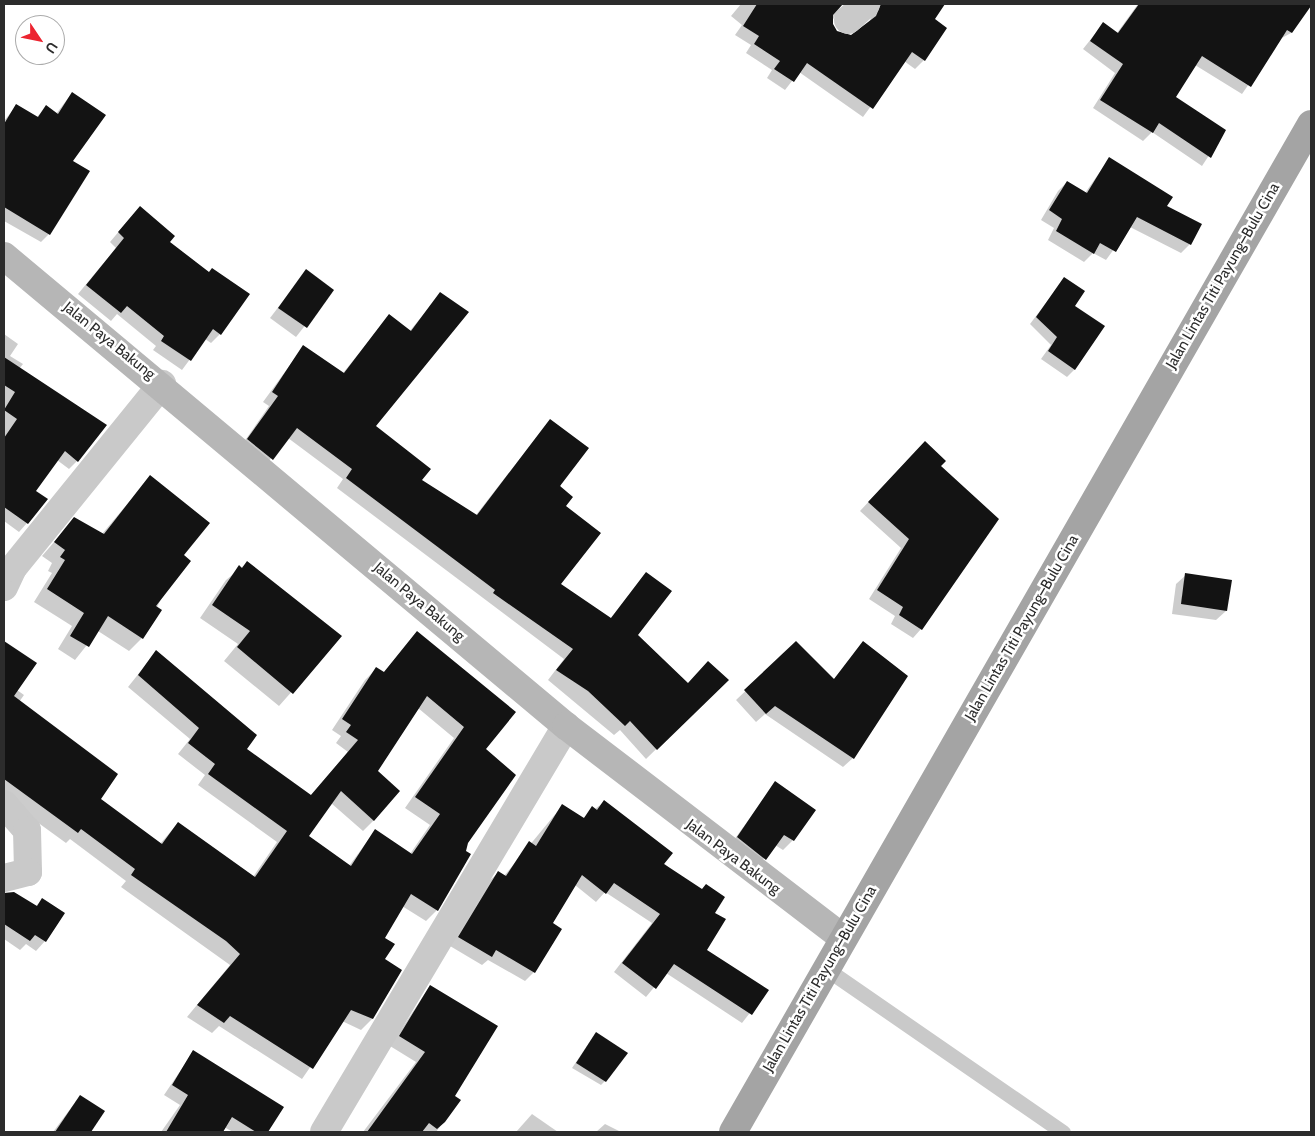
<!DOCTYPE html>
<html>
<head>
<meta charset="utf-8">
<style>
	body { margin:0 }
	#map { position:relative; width:1315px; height:1136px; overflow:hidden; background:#fff; font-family:Cabin,sans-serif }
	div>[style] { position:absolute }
	.shadow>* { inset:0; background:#0003 }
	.building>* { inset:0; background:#131313 }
	.lane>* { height:15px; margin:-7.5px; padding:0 7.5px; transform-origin:7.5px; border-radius:7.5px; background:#c9c9c9 }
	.street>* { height:28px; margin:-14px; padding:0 14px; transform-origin:14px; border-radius:14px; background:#c9c9c9 }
	.secondary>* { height:28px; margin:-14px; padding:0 14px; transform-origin:14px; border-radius:14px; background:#b6b6b6 }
	.primary>* { height:28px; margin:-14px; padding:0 14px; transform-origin:14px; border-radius:14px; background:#a4a4a4 }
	span { translate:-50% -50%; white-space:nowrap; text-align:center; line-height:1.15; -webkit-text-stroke:5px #fff; paint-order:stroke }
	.street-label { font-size:15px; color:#2c2c2c }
	.frame { position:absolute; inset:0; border:5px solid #2c2c2c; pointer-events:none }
	.north { position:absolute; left:15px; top:15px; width:50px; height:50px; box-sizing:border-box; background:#fff; border:1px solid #ababab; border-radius:50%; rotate:124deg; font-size:14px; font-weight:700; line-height:20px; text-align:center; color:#2c2c2c }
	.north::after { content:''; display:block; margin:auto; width:18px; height:22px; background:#ec2430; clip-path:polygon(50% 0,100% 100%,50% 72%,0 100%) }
</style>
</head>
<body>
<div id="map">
	<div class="shadow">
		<div style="clip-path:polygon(741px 4px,842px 4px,831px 23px,836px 32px,852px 37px,869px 23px,873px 11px,867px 4px,944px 4px,933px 19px,924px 60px,915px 69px,904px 61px,863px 117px,799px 72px,785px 90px,767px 78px,772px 70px,746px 53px,751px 45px,735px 35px,742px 25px,731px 16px)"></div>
		<div style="clip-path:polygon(1138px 4px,1311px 4px,1291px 33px,1280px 39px,1242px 94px,1195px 65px,1175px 97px,1225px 131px,1202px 166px,1152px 132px,1143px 141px,1093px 108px,1115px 73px,1083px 49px,1103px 24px,1117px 33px)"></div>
		<div style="clip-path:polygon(72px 93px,71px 161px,49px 234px,41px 242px,4px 221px,4px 121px,16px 106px,36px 118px,46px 107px,56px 114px)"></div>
		<div style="clip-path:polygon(1109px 159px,1165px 207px,1190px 244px,1181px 253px,1130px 227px,1106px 260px,1093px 253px,1084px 262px,1048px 240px,1054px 228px,1041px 220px,1058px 191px,1067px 182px,1085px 193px)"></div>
		<div style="clip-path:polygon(131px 217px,209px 273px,220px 334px,211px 343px,205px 339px,182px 370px,153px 350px,156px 346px,117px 314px,111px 321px,78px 294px,116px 248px,110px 242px)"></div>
		<div style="clip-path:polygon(306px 271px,333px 290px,296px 337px,270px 318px)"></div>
		<div style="clip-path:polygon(1064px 279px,1074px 307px,1075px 369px,1067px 377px,1041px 359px,1051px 345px,1030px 324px)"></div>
		<div style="clip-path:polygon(440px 294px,374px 426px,420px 480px,476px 515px,550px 420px,564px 506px,559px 585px,610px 619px,646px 573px,636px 636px,688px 684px,727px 680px,646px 759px,620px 730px,614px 735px,548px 680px,564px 659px,337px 488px,343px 479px,288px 438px,262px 469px,239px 449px,269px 406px,263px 402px,303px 347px,343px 373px,389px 316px,409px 332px)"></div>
		<div style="clip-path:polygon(4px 334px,18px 344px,10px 356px,23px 364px,19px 369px,77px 461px,69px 469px,57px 460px,35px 491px,27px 523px,19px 532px,4px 521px,4px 463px,11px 453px,4px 448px)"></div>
		<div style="clip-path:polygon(916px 451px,939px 466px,921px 629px,913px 638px,891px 624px,895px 616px,869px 599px,901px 548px,860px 511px)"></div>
		<div style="clip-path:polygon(150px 477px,182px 556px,142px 638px,129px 651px,98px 631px,75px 660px,58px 649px,72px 626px,34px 602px,52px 573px,48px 571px,52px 563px,42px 556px,74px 519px,102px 534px)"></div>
		<div style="clip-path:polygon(247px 563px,341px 636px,279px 706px,224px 661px,238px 644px,200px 618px,226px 580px)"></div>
		<div style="clip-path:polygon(1186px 575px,1226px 611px,1216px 620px,1172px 614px,1176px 584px)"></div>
		<div style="clip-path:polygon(evenodd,417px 633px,484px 749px,467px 842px,437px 910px,426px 921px,402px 906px,384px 938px,383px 960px,401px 971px,372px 1019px,361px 1030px,342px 1021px,302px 1079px,219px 1026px,212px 1033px,187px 1017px,230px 965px,121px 887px,126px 881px,70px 839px,66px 843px,4px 798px,4px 646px,17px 690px,24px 695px,19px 702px,100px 799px,160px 844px,178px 823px,253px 877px,277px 842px,198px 785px,205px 775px,178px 754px,190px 739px,128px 687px,156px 652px,246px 749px,310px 796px,348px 752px,336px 743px,341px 736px,332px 730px,365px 680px,376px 669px,383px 673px,417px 633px,418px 708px,454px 738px,405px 808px,430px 825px,410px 854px,375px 831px,349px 866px,307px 836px,331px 803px,363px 831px,374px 820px,376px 771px,418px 708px)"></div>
		<div style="clip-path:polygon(796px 643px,833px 680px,864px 643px,853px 758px,843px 767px,765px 714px,756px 722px,736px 700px)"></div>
		<div style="clip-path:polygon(775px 783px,814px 810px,793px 840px,783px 850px,775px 845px,756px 868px,729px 847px)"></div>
		<div style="clip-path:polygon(604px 802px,713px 913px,705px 950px,767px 991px,742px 1023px,666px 973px,646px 997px,614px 972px,652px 923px,605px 892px,596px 902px,575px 885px,551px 923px,534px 972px,525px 981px,488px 960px,482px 965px,450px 946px,489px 881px,498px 873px,504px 876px,562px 806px,582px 819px)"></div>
		<div style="clip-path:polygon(4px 893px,13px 893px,35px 907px,42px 900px,45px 941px,36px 951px,26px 944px,20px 950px,4px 939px)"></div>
		<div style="clip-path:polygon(430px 986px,453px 1096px,459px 1101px,436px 1132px,363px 1132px,416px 1062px,390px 1046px)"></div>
		<div style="clip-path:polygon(596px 1033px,605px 1081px,601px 1085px,572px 1068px)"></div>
		<div style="clip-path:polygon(193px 1052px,282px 1108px,267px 1132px,233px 1132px,224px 1127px,221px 1132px,161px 1132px,180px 1105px,164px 1095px)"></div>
		<div style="clip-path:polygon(80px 1096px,103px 1112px,90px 1132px,53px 1132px)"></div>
		<div style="clip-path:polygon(532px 1114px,558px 1132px,516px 1132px)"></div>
		<div style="clip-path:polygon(605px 1124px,621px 1132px,596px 1132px)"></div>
	</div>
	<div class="building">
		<div style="clip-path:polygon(757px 4px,843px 4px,833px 15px,833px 24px,837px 31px,851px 35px,876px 16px,881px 4px,945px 4px,935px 19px,947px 28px,925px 61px,912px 52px,873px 109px,807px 63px,794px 82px,774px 69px,780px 61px,754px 44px,759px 36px,743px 26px)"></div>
		<div style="clip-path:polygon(1139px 4px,1311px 4px,1311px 6px,1292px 33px,1287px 30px,1251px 87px,1202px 56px,1176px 97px,1226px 130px,1211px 158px,1159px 123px,1153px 133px,1100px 100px,1123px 64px,1090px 41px,1103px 22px,1118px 33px)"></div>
		<div style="clip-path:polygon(72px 92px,106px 115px,73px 161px,90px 171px,50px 235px,4px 207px,4px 124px,16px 104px,38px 117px,46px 105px,58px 114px)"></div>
		<div style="clip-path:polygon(1109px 157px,1173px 197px,1167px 206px,1202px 224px,1191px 245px,1137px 217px,1116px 252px,1100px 243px,1094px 254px,1056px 231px,1062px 219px,1049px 210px,1067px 181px,1087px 193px)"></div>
		<div style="clip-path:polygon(140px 206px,175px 236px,170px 242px,209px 272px,212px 268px,250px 294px,221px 335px,213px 329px,191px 361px,161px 341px,164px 336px,127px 306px,121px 313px,86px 285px,124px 238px,118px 232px)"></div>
		<div style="clip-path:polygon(306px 269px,334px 290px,307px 328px,278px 308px)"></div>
		<div style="clip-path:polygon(1064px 277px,1085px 291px,1075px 306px,1105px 326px,1075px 370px,1048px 351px,1057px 337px,1036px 317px)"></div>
		<div style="clip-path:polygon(440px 292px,469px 312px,376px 426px,431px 469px,422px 480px,477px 515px,550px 419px,589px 448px,560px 486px,573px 497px,566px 506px,601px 533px,561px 584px,611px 618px,646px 572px,672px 591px,638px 635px,688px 683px,708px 661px,729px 680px,657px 750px,630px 721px,625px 726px,588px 691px,556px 670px,573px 649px,493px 593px,495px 590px,346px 478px,352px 469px,297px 428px,273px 460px,247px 439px,278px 396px,272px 392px,303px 345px,344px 373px,389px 314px,411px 331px)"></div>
		<div style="clip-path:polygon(4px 357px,107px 425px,78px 462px,65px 451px,36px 491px,48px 499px,28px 524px,4px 507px,4px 438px,17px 419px,4px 410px,15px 392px,4px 385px)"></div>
		<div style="clip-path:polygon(925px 441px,946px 461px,941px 466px,999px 519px,922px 630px,899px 615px,903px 607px,877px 590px,909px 539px,868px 502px)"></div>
		<div style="clip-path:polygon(150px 475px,210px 523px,184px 555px,191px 561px,156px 606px,162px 610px,143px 639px,108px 616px,89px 647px,70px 636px,84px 613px,47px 589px,65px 560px,60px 557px,65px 550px,54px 542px,74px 517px,104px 534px)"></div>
		<div style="clip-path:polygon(247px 561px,342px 636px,293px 694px,237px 647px,250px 631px,212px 605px,239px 565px,242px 568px)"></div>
		<div style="clip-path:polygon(1185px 573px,1232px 580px,1227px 611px,1181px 604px)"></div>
		<div style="clip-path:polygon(evenodd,417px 631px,516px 712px,486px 749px,516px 775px,468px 843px,466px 851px,471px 854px,438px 911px,411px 894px,385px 938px,395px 944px,385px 959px,402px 970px,373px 1019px,351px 1010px,313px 1069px,230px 1016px,224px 1023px,197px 1005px,240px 954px,226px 941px,131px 875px,135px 869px,81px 829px,78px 833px,4px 779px,4px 641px,37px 663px,14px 696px,118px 774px,101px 799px,162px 844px,178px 822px,255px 877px,287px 831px,208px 774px,215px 764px,188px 743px,199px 728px,138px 675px,156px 650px,257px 735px,247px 749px,311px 795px,358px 740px,346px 732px,351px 725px,342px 719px,376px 667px,384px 672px,417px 631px,427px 696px,464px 727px,415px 797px,440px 814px,412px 854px,375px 829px,351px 866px,309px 836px,341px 791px,374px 821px,400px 791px,378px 771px,427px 696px)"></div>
		<div style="clip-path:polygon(796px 641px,834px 679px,863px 641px,908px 676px,854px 759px,775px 706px,766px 714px,744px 690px)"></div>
		<div style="clip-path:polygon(775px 781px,816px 810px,794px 841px,784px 835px,766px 860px,737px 837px)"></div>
		<div style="clip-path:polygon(604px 800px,673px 853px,664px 864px,702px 889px,706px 884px,725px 897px,715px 913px,726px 919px,707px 950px,769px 990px,752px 1015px,674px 964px,656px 989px,622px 963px,660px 914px,614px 883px,606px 894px,582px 875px,553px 923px,562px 929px,535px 973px,496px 950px,492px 957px,458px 937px,498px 871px,506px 876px,529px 841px,536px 846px,562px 804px,584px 818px,592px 806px,597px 810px)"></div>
		<div style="clip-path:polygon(14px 892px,37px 906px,42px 898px,65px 913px,46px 942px,35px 935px,30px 941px,4px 924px,4px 893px)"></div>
		<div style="clip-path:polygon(430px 985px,498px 1026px,455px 1096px,461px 1100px,445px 1122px,437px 1129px,429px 1123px,422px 1132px,367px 1132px,425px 1052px,399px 1036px)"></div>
		<div style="clip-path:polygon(596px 1032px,628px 1053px,606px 1082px,576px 1063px)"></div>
		<div style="clip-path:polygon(193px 1050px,284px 1107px,268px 1132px,256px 1132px,232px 1117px,223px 1132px,166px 1132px,188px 1095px,172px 1085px)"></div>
		<div style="clip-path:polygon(80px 1095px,105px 1111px,91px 1132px,55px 1132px)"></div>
	</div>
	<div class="lane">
		<div style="left:825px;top:968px;width:289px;rotate:34.6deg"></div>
	</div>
	<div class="street">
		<div style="left:848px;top:20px;width:24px;rotate:-42deg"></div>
		<div style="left:4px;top:587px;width:21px;rotate:-65deg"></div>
		<div style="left:13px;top:568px;width:237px;rotate:-51deg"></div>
		<div style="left:4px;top:804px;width:35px;rotate:49deg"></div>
		<div style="left:27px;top:830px;width:42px;rotate:88.6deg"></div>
		<div style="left:28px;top:872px;width:25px;rotate:166deg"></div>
		<div style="left:324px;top:1132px;width:473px;rotate:-59.2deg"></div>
	</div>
	<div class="secondary">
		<div style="left:4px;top:256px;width:733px;rotate:39.91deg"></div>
		<div style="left:566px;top:726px;width:347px;rotate:37.4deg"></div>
	</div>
	<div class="primary">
		<div style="left:733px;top:1132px;width:1162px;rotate:-60.17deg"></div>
	</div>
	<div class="street-label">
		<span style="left:1223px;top:276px;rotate:-60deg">Jalan Lintas Titi Payung–Bulu Cina</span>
		<span style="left:109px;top:341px;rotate:39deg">Jalan Paya Bakung</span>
		<span style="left:419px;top:602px;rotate:40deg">Jalan Paya Bakung</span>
		<span style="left:1022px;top:628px;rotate:-60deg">Jalan Lintas Titi Payung–Bulu Cina</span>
		<span style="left:733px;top:857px;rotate:37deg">Jalan Paya Bakung</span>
		<span style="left:820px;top:979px;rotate:-60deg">Jalan Lintas Titi Payung–Bulu Cina</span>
	</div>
	<div class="frame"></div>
	<div class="north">U</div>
</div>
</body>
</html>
